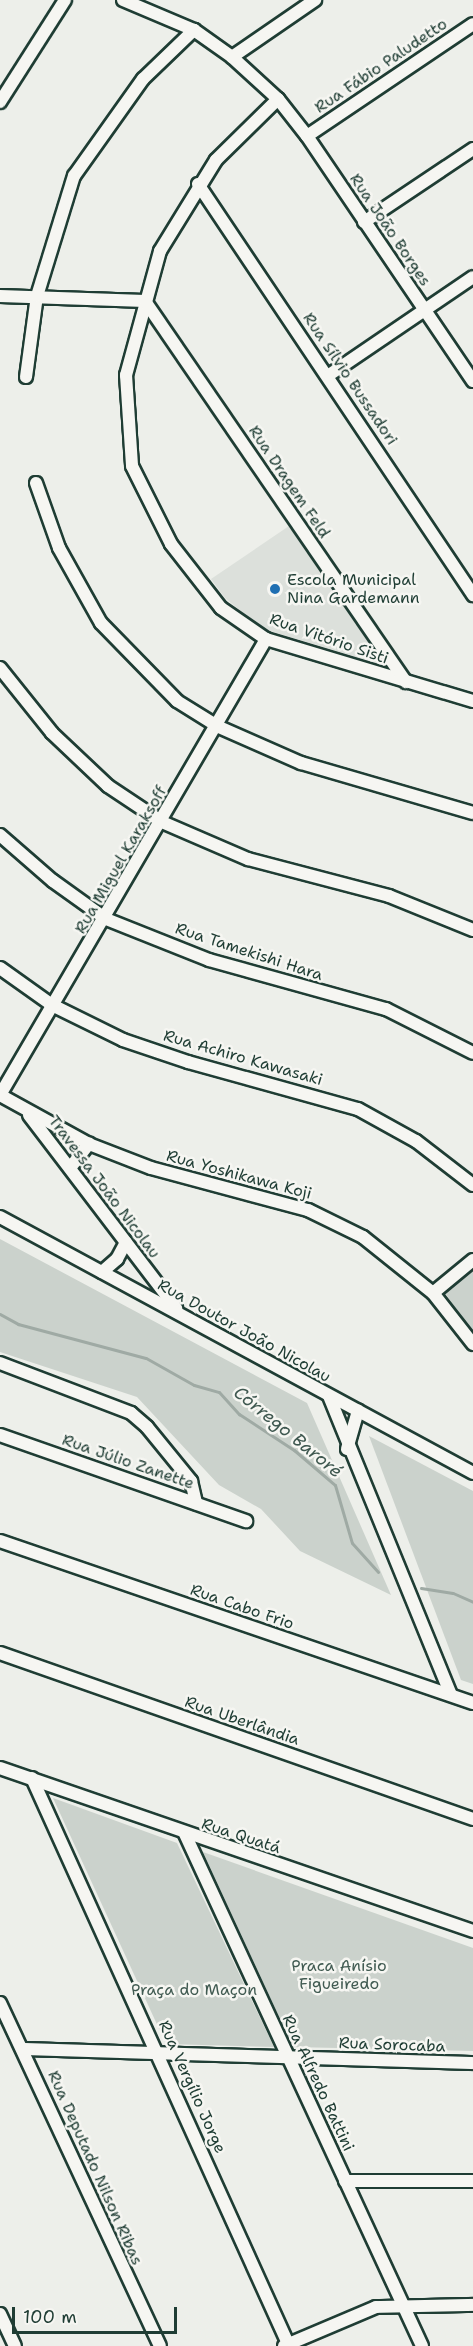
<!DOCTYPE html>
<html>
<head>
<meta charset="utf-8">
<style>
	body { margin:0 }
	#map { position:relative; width:473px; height:2346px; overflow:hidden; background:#edefea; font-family:"Shantell Sans",sans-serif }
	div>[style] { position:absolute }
	.built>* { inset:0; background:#dce0db }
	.green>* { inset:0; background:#cbd2cc }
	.stream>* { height:3px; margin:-1.5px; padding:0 1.5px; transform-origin:1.5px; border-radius:1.5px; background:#9faaa4 }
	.roads { filter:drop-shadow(2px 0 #1f3d34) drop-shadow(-2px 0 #1f3d34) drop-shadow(0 2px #1f3d34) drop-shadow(0 -2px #1f3d34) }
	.minor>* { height:12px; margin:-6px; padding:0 6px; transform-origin:6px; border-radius:6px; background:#f6f6f2 }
	.dots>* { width:16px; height:16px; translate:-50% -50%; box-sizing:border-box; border:3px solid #f6f6f2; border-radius:50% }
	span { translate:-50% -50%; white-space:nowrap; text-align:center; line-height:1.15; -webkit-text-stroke:5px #f6f6f2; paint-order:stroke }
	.street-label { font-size:16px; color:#1f3d34 }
	.poi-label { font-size:16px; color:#1f3d34 }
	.left { translate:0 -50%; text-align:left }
	.park-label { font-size:16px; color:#415b52 }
	.water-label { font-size:18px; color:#3f5850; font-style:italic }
	.scale { position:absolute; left:12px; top:2307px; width:165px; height:27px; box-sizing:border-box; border:3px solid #1f3d34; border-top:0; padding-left:8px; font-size:18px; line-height:21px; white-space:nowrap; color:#1f3d34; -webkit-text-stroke:4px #f6f6f2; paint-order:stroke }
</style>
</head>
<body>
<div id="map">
	<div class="built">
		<div style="clip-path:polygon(289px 526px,383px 663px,381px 666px,303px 645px,259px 626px,225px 598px,211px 579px)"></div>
	</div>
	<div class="green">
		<div style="clip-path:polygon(0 1239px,307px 1403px,391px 1595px,300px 1551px,261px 1509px,219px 1485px,137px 1397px,0 1352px)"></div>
		<div style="clip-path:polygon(473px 1270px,473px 1333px,445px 1293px)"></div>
		<div style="clip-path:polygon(369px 1436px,473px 1491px,473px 1684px,461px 1680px)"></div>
		<div style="clip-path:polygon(53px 1798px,177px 1843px,274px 2047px,166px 2044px)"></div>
		<div style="clip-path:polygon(203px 1852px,473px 1948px,473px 2051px,293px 2047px)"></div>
	</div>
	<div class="stream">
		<div style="left:0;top:1314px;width:21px;rotate:29deg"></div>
		<div style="left:18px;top:1324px;width:132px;rotate:14.9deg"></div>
		<div style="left:146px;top:1358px;width:55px;rotate:29.4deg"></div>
		<div style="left:194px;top:1385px;width:26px;rotate:16deg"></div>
		<div style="left:219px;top:1392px;width:30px;rotate:48deg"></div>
		<div style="left:239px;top:1414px;width:66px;rotate:33.2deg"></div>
		<div style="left:294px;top:1450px;width:54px;rotate:40.5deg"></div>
		<div style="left:335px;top:1485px;width:60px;rotate:73.7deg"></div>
		<div style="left:352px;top:1543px;width:39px;rotate:48deg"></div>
		<div style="left:421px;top:1588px;width:32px;rotate:9deg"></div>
		<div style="left:453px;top:1593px;width:22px;rotate:24deg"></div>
	</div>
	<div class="roads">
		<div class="minor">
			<div style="left:123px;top:0;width:77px;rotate:22.9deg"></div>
			<div style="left:194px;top:30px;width:47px;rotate:35.4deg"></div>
			<div style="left:232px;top:57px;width:62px;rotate:42.4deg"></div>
			<div style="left:278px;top:99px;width:47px;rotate:51.9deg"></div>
			<div style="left:307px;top:136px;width:296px;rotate:55.9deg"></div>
			<div style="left:232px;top:57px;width:101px;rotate:-34.5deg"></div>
			<div style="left:278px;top:99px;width:87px;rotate:135.5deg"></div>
			<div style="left:216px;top:160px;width:107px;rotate:121.6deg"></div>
			<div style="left:160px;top:251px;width:129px;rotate:105.3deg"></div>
			<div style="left:126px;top:375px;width:91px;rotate:86.2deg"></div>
			<div style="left:132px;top:466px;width:87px;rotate:63.4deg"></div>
			<div style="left:171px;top:544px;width:81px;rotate:52deg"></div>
			<div style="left:221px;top:608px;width:55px;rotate:34.6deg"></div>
			<div style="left:266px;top:639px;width:216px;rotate:16.7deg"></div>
			<div style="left:0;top:102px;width:121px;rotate:-57.5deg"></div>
			<div style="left:307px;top:136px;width:200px;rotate:-34deg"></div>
			<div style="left:198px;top:184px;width:495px;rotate:56.2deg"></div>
			<div style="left:364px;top:222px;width:131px;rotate:-33.8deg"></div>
			<div style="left:0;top:296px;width:145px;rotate:2deg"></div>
			<div style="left:145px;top:301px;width:462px;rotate:55.6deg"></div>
			<div style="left:329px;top:375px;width:174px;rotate:-34.2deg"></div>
			<div style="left:26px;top:377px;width:82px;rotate:-82.3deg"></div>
			<div style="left:37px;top:296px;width:126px;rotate:-72.9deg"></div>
			<div style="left:74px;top:176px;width:119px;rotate:-54.6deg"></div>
			<div style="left:143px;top:79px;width:71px;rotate:-43.9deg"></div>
			<div style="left:36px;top:483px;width:69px;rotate:70.5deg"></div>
			<div style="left:59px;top:548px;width:86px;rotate:60.8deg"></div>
			<div style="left:101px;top:623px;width:109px;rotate:45.7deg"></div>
			<div style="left:177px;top:701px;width:49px;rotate:31.8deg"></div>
			<div style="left:219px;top:727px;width:90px;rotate:23.7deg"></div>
			<div style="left:301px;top:763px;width:179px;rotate:16.2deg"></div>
			<div style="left:0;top:668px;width:83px;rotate:51.3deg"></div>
			<div style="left:52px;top:733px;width:77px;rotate:43.4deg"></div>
			<div style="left:108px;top:786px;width:65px;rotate:33.7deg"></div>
			<div style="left:162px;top:822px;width:94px;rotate:23.3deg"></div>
			<div style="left:248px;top:859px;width:146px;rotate:14.7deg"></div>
			<div style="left:389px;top:896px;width:91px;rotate:22deg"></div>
			<div style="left:0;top:835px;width:70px;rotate:41deg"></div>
			<div style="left:53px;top:881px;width:65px;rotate:35.6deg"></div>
			<div style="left:106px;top:919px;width:111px;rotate:21.7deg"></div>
			<div style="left:209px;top:960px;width:184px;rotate:15.5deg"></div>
			<div style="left:386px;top:1009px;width:97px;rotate:26.8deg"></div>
			<div style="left:0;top:968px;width:64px;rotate:35.4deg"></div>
			<div style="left:52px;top:1005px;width:79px;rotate:26.2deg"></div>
			<div style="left:123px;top:1040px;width:69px;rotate:18.7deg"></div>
			<div style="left:188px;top:1062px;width:176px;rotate:15.5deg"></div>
			<div style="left:358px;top:1109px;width:66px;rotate:28.9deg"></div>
			<div style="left:416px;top:1141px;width:72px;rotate:37.7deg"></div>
			<div style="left:0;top:1095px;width:102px;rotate:28.8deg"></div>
			<div style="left:89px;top:1144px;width:66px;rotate:21.2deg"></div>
			<div style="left:151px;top:1168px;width:163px;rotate:15deg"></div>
			<div style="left:308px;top:1210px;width:61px;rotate:26.1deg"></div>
			<div style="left:363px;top:1237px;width:90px;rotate:38.7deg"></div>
			<div style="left:433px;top:1293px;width:65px;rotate:51.9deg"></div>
			<div style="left:0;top:1095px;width:528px;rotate:-59.74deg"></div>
			<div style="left:29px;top:1115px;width:243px;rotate:52.7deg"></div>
			<div style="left:70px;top:1168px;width:31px;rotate:-52deg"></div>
			<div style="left:0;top:1217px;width:538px;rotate:28.42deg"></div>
			<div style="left:102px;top:1272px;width:20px;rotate:-41deg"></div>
			<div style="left:117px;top:1259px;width:19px;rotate:-62deg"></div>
			<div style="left:433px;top:1293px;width:52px;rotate:-39.5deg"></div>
			<div style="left:0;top:1363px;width:140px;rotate:20.9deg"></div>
			<div style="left:131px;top:1413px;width:21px;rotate:41deg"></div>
			<div style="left:147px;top:1427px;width:70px;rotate:50.8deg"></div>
			<div style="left:191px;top:1481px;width:23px;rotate:77deg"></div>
			<div style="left:329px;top:1396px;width:323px;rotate:67.8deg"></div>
			<div style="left:0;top:1435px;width:261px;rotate:19.3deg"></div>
			<div style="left:347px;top:1449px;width:40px;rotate:-74deg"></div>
			<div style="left:0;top:1541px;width:500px;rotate:18.9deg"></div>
			<div style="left:0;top:1653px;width:501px;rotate:19.34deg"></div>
			<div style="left:0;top:1768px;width:500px;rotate:19.01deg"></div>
			<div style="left:32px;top:1778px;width:623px;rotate:65.65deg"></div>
			<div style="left:185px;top:1834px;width:564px;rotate:65.16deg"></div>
			<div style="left:0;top:2003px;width:378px;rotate:65deg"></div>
			<div style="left:23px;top:2049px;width:450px;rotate:1.8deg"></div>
			<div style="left:345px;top:2181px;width:128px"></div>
			<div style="left:0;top:2314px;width:35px;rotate:65deg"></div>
			<div style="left:284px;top:2346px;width:100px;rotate:-23deg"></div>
			<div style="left:376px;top:2307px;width:97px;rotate:-1.2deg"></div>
		</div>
	</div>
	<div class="dots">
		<div style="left:275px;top:589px;background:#1f6fb2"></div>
	</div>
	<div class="street-label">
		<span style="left:381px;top:66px;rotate:-34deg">Rua Fábio Paludetto</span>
		<span style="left:390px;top:230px;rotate:56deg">Rua João Borges</span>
		<span style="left:350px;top:379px;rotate:56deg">Rua Sílvio Bussadori</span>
		<span style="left:289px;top:482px;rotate:56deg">Rua Dragem Feld</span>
		<span style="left:329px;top:639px;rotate:19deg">Rua Vitório Sisti</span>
		<span style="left:121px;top:860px;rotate:-60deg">Rua Miguel Karaksoff</span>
		<span style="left:249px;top:952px;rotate:18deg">Rua Tamekishi Hara</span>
		<span style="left:243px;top:1058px;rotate:16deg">Rua Achiro Kawasaki</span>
		<span style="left:239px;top:1175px;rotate:15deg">Rua Yoshikawa Koji</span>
		<span style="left:104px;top:1187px;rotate:53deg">Travessa João Nicolau</span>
		<span style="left:244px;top:1331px;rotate:29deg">Rua Doutor João Nicolau</span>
		<span style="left:128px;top:1462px;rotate:19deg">Rua Júlio Zanette</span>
		<span style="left:242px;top:1607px;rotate:19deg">Rua Cabo Frio</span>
		<span style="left:242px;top:1721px;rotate:19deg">Rua Uberlândia</span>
		<span style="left:241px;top:1836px;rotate:18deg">Rua Quatá</span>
		<span style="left:392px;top:2045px;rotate:2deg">Rua Sorocaba</span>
		<span style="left:318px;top:2083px;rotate:65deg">Rua Alfredo Battini</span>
		<span style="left:192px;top:2087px;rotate:66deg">Rua Vergílio Jorge</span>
		<span style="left:95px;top:2168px;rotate:66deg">Rua Deputado Nilson Ribas</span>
	</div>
	<div class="poi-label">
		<span class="left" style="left:287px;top:589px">Escola Municipal<br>Nina Gardemann</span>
	</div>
	<div class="park-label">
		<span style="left:339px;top:1975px">Praca Anísio<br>Figueiredo</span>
		<span style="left:194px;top:1990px">Praça do Maçon</span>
	</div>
	<div class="water-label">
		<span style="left:288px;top:1432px;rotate:39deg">Córrego Baroré</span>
	</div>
	<div class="scale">100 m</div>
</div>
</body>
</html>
